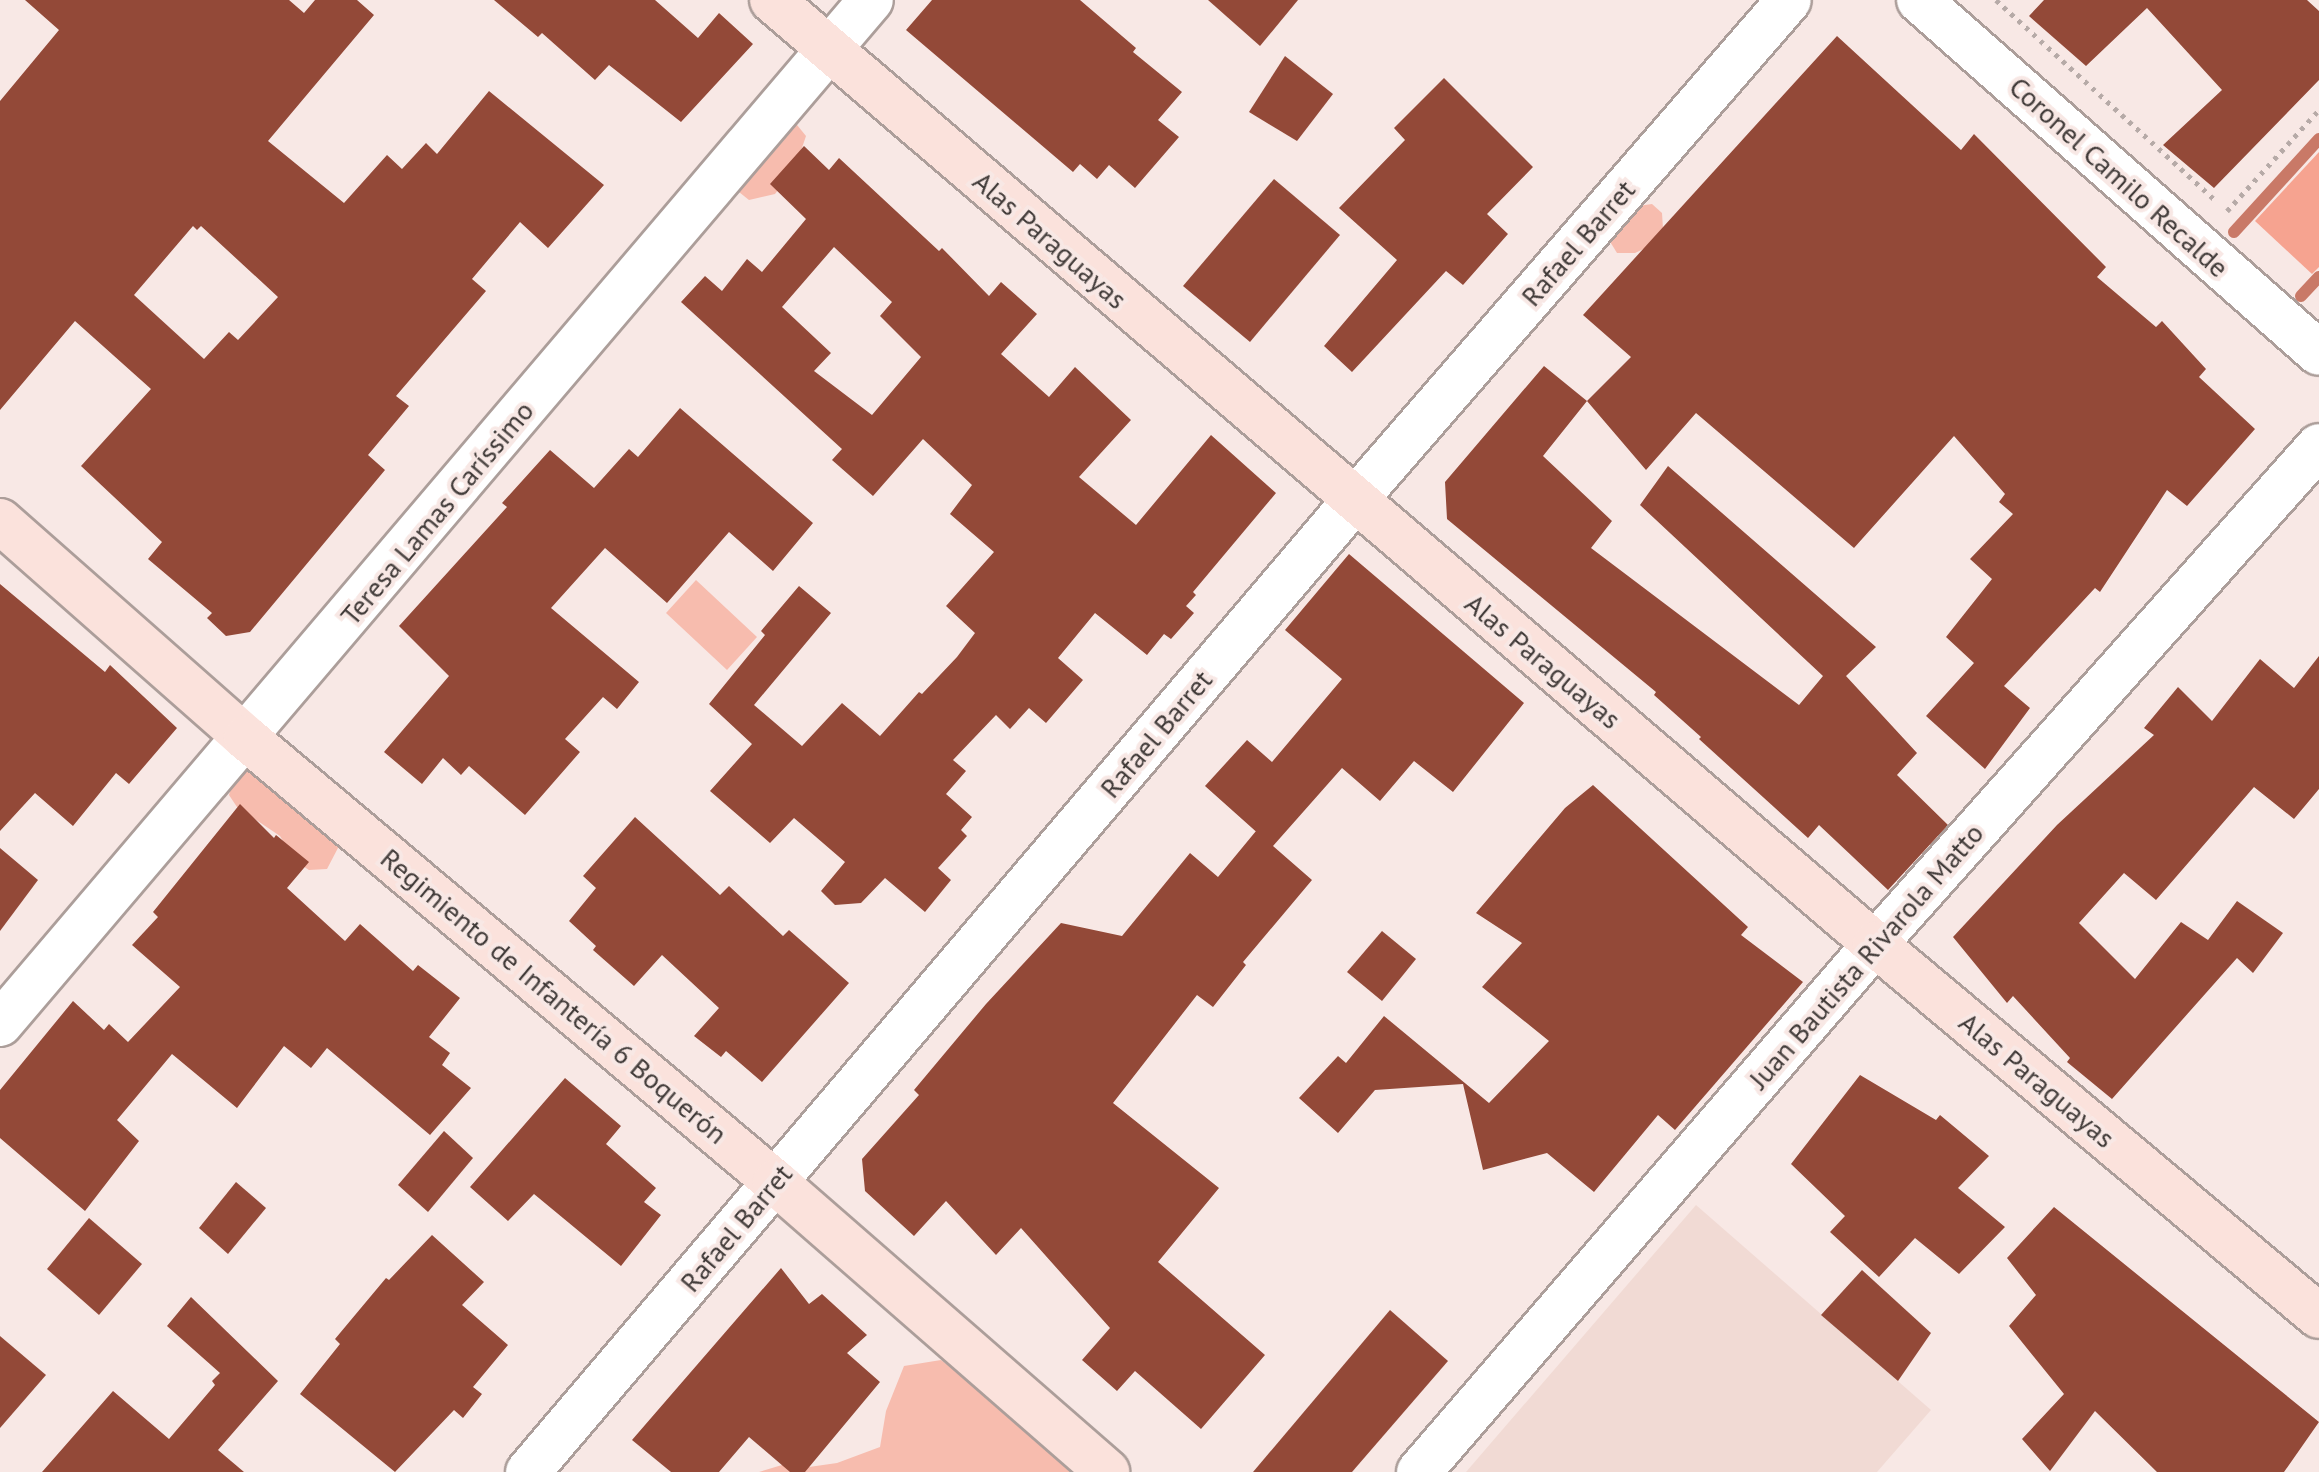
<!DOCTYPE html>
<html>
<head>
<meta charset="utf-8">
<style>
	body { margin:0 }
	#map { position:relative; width:2319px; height:1472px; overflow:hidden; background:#f8e8e5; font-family:"PT Sans",sans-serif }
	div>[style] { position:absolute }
	.built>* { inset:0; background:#f1dad4 }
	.green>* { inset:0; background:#f7bcae }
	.forest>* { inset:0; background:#f6a390 }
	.stream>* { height:12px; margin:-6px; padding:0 6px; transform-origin:6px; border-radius:6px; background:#c97967 }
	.building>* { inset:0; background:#934938 }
	.path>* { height:5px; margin-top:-2.5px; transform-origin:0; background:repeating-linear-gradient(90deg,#b6aaa7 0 4px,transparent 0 10px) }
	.roads { filter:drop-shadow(2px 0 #ac9e9a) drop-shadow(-2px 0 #ac9e9a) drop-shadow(0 2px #ac9e9a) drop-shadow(0 -2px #ac9e9a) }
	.street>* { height:44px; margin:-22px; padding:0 22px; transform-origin:22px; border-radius:22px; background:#fff }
	.secondary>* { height:44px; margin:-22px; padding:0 22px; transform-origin:22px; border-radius:22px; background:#fbe2dc }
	span { translate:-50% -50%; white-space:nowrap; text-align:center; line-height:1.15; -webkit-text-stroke:8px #f8e8e5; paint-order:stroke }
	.street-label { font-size:28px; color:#413b39 }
</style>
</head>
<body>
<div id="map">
	<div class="built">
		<div style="clip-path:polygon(1696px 1205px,1931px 1410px,1877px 1472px,1466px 1472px)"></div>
	</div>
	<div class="green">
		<div style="clip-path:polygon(793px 120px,806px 136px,795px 168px,775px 194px,749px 200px,734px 188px)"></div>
		<div style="clip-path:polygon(1652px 204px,1662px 213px,1663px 229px,1650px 246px,1635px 253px,1617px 253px,1609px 240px,1631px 207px)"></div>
		<div style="clip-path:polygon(696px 580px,757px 637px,727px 670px,666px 613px)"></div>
		<div style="clip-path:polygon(241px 753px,341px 817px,339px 846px,327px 869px,309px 870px,295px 861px,280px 836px,237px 807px,229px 795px)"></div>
		<div style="clip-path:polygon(941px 1360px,1089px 1472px,759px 1472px,782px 1465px,809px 1467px,837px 1463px,880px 1447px,886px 1411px,904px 1366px)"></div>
	</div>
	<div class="forest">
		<div style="clip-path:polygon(2319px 152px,2319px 267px,2312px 274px,2255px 221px)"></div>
	</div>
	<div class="stream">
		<div style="left:2234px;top:232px;width:126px;rotate:-47.6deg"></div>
		<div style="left:2301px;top:296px;width:26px;rotate:-47deg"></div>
	</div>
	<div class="building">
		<div style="clip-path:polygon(evenodd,25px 0,289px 0,304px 13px,315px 0,357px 0,374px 15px,268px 141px,344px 203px,387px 155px,402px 169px,426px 143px,437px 154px,489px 91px,604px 185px,548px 248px,520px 222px,472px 279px,486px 291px,396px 396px,409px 406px,368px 455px,385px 470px,250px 632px,226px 636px,207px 618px,212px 613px,148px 559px,162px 542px,81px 466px,151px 389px,75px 321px,0 410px,0 101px,59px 30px,25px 0,193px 226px,197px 230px,201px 226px,278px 297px,238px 340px,229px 332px,204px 359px,134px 295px,193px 226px)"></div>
		<div style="clip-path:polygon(494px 0,655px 0,698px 38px,719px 13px,753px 44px,681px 122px,609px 65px,595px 80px,542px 33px,538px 37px)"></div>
		<div style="clip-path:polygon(932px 0,1080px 0,1136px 48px,1133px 52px,1182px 92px,1158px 120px,1179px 137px,1135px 188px,1109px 165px,1097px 179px,1080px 164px,1073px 172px,906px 30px)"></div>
		<div style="clip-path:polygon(1208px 0,1298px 0,1260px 46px)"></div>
		<div style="clip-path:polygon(2044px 0,2307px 0,2319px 11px,2319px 80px,2214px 188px,2163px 145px,2222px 90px,2147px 8px,2086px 66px,2029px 16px)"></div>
		<div style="clip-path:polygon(1837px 36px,1961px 150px,1974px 134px,2106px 267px,2097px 277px,2156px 327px,2162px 321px,2206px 369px,2199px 377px,2255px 429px,2187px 506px,2167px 490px,2100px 592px,2095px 588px,2004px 686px,2030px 708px,1985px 769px,1926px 716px,1974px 663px,1946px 637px,1992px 579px,1970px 559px,2013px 514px,1999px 502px,2005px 494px,1954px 436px,1854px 548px,1696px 413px,1646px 470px,1587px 401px,1631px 357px,1583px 315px)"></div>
		<div style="clip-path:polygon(1285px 56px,1333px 94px,1297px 141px,1249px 112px)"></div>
		<div style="clip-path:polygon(1444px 78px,1533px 167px,1487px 214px,1508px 234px,1463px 285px,1446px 271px,1352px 372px,1324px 346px,1397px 260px,1339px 208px,1405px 140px,1394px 128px)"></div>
		<div style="clip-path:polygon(evenodd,804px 146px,829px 170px,839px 158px,939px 251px,942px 248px,989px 296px,1001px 282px,1037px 314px,1001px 354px,1049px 397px,1075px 367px,1131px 420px,1079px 477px,1136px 525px,1211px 435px,1276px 493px,1193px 592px,1196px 595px,1186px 606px,1194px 613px,1171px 639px,1164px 634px,1147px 655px,1095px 613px,1058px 658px,1083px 680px,1046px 723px,1029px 708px,1010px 729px,996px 715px,953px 760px,966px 771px,946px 794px,972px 817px,961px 830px,967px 836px,938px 868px,951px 880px,925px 912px,885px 878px,861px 903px,835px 905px,821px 891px,845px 862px,794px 818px,770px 843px,710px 791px,752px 744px,709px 704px,765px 635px,761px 631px,799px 586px,831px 613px,754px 705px,802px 746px,842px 703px,880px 736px,919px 692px,922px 694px,957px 657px,975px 633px,946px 606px,994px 552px,950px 514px,972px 485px,923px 439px,873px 496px,832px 460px,842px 449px,681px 302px,705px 276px,722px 291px,747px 259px,762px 272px,806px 219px,770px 184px,804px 146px,834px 247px,892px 302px,880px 316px,921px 357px,872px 415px,814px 371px,831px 353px,782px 307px,834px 247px)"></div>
		<div style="clip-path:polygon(1274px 179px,1340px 235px,1250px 342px,1183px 286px)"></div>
		<div style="clip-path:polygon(1544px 366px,1587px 401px,1543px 456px,1612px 521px,1591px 548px,1799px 705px,1823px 676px,1640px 505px,1668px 466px,1876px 647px,1846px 676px,1917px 753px,1897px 775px,1948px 825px,1888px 890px,1819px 825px,1808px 838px,1699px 739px,1701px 737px,1654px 695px,1656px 692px,1447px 519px,1445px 482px)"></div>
		<div style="clip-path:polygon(680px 408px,813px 523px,773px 571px,729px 532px,667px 603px,605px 548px,551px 608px,639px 682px,617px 709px,603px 697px,565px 739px,580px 752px,525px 815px,469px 766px,461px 775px,443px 758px,422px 784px,384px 752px,449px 676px,399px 626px,507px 507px,502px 503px,550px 450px,594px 488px,629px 449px,638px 457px)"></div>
		<div style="clip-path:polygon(1349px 554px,1524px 703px,1453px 792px,1414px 761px,1380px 801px,1342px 768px,1273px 846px,1312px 880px,1243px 962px,1246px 965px,1213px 1007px,1197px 995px,1113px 1103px,1219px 1188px,1158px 1262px,1265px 1355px,1201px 1429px,1135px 1371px,1117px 1391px,1082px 1360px,1110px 1328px,1021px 1228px,996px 1255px,946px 1201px,914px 1236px,865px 1191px,862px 1159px,919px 1095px,914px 1090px,986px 1004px,1061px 923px,1122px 936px,1190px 853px,1218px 877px,1256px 831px,1261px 836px,1205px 786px,1247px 740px,1272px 762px,1342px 679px,1285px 630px)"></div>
		<div style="clip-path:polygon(0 584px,105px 672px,110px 665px,177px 728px,129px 784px,116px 773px,73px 826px,35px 793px,0 831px)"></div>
		<div style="clip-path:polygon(2319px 656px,2319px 789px,2294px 819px,2254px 787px,2156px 900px,2124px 873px,2079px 923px,2135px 979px,2181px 922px,2208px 940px,2237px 901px,2283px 933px,2253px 973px,2237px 958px,2112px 1099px,2067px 1062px,2070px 1058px,2013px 996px,2007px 1003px,1953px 937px,2057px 825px,2154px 735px,2144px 728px,2178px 687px,2212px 721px,2260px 659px,2294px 688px)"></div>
		<div style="clip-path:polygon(1593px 785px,1748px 927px,1741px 935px,1803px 982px,1675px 1130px,1658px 1115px,1594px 1192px,1547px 1153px,1483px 1170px,1463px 1084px,1375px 1090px,1338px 1133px,1299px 1098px,1338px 1056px,1346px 1063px,1384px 1016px,1489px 1103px,1549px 1041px,1482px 987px,1522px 943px,1476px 913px,1565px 808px)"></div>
		<div style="clip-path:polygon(240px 804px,274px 838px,276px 835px,309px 862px,287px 888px,345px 941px,360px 924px,413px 971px,418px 965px,460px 998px,429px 1037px,450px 1053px,442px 1065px,471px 1088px,430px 1135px,327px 1048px,311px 1068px,284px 1046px,237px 1108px,172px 1054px,117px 1120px,139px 1141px,85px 1211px,0 1138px,0 1090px,73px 1001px,104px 1030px,109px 1024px,128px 1042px,180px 987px,132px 945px,158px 917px,153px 912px)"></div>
		<div style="clip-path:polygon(635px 817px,720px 895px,729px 886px,783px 936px,789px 930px,849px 983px,762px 1082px,726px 1051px,721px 1057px,694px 1036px,719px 1008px,662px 955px,634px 986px,593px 950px,596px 946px,569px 921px,596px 888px,583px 876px)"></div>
		<div style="clip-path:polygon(0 848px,38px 880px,0 931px)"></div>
		<div style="clip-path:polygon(1382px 931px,1416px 959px,1382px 1001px,1347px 972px)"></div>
		<div style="clip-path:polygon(1860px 1075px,1936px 1120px,1940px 1115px,1989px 1156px,1958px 1188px,2005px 1227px,1959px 1274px,1915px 1238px,1879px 1277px,1830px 1232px,1845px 1216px,1791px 1164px)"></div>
		<div style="clip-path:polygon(565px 1078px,621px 1126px,606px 1144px,656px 1188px,644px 1202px,661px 1215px,621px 1266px,534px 1194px,508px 1221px,470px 1187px)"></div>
		<div style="clip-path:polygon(444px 1131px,473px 1158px,428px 1212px,398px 1185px)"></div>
		<div style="clip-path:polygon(236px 1182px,266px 1208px,228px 1254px,199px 1228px)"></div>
		<div style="clip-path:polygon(2054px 1207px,2319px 1422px,2284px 1472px,2157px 1472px,2095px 1411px,2050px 1471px,2022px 1439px,2064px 1394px,2009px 1326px,2036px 1295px,2007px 1258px)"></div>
		<div style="clip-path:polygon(89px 1218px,142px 1264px,99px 1315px,47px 1269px)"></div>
		<div style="clip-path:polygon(432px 1235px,484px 1282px,462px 1305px,508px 1345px,473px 1387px,482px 1394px,463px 1418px,454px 1410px,395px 1472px,300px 1394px,340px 1344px,335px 1339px,386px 1278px,389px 1280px)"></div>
		<div style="clip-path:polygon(781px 1268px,809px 1304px,822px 1294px,867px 1335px,847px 1353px,880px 1382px,805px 1472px,790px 1472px,749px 1437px,719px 1472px,671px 1472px,632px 1440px)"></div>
		<div style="clip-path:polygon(1862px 1270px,1931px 1333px,1898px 1381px,1821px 1315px)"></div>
		<div style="clip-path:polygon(191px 1297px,278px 1381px,218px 1450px,244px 1472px,42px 1472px,113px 1391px,169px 1439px,215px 1385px,212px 1381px,220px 1373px,167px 1326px)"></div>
		<div style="clip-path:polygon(1390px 1310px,1448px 1361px,1352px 1472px,1253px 1472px)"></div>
		<div style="clip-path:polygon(0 1336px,46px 1375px,0 1428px)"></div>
	</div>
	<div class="path">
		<div style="left:1996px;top:0;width:298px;rotate:42.4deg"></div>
		<div style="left:2227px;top:211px;width:137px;rotate:-47.7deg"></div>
	</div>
	<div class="roads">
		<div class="street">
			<div style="left:1919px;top:0;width:533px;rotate:41.43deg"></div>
			<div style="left:0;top:1024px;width:1344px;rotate:-49.62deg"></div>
			<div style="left:528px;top:1472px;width:1275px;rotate:-49.61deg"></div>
			<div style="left:1354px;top:501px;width:663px;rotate:-49.03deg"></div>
			<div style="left:1419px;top:1472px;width:698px;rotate:-49.18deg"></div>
			<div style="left:1875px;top:944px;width:667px;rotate:-48.28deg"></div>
		</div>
		<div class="secondary">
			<div style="left:772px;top:0;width:1452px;rotate:40.56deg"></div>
			<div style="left:1875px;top:944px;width:579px;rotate:39.96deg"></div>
			<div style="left:0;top:521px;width:328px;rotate:41.4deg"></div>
			<div style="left:246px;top:738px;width:691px;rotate:40.01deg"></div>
			<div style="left:775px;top:1182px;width:441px;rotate:41.1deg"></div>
		</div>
	</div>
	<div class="street-label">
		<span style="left:2119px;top:177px;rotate:42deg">Coronel Camilo Recalde</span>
		<span style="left:1050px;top:240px;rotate:41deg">Alas Paraguayas</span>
		<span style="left:1578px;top:243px;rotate:-49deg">Rafael Barret</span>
		<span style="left:437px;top:513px;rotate:-50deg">Teresa Lamas Caríssimo</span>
		<span style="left:1543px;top:661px;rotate:40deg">Alas Paraguayas</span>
		<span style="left:1156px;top:734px;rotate:-50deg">Rafael Barret</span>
		<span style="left:1866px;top:956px;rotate:-49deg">Juan Bautista Rivarola Matto</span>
		<span style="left:554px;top:996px;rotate:40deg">Regimiento de Infantería 6 Boquerón</span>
		<span style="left:2037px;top:1080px;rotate:40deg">Alas Paraguayas</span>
		<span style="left:736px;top:1228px;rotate:-50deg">Rafael Barret</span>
	</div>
</div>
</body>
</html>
